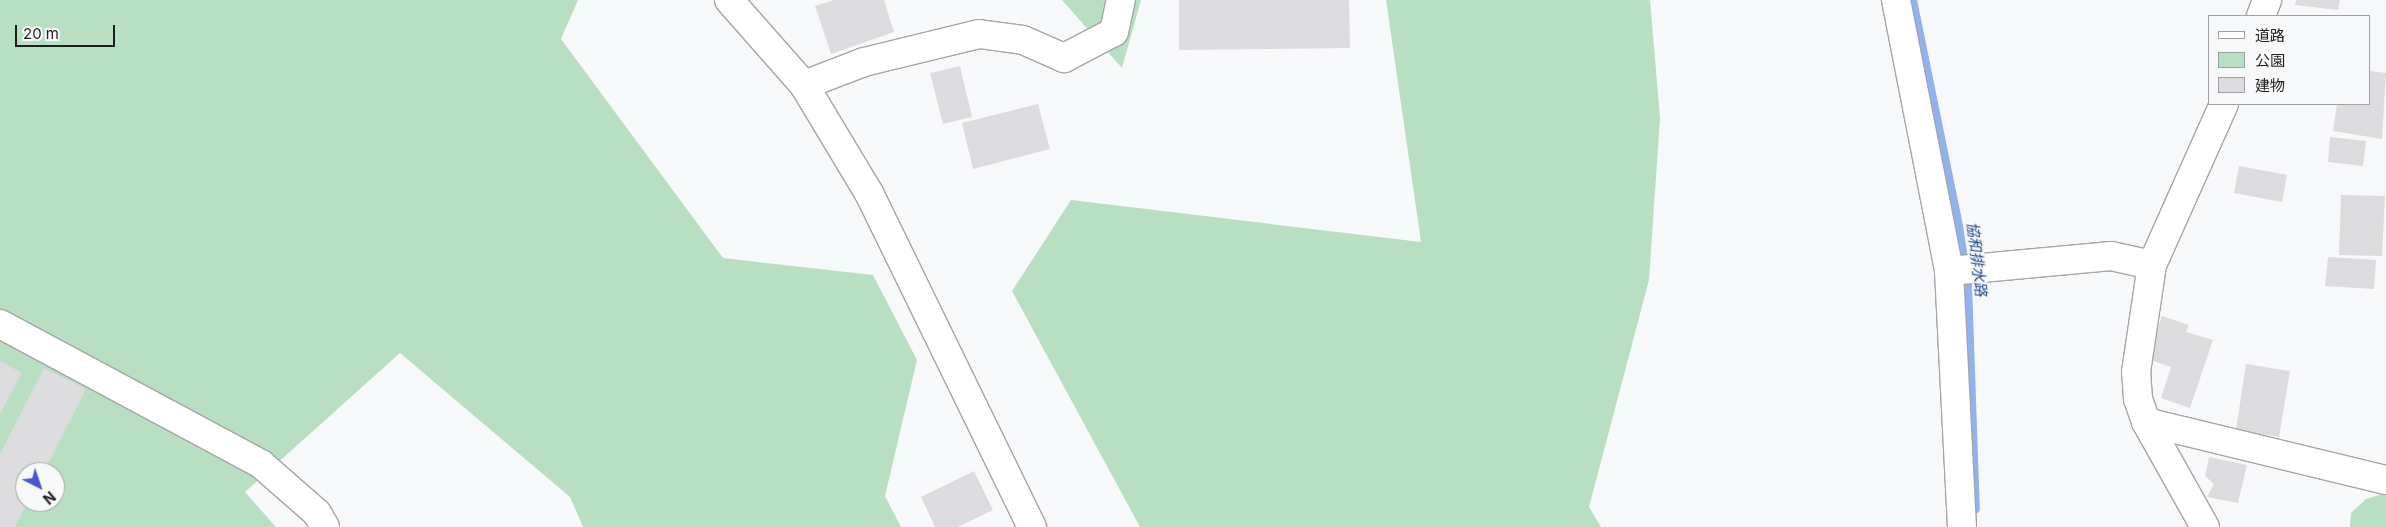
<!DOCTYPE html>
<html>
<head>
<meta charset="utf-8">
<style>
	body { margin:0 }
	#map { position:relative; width:2386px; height:527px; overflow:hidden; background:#f7f8fa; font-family:Inter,"Noto Sans JP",sans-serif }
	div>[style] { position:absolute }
	.green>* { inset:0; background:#b9dfc3 }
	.stream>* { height:10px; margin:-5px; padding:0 5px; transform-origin:5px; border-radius:5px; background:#91b2ec }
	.building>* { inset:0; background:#dcdbdd }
	.roads { filter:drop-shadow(1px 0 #a4a5a7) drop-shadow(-1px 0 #a4a5a7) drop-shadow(0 1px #a4a5a7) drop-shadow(0 -1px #a4a5a7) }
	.minor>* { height:28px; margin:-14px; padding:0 14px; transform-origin:14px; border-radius:14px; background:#fff }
	.tertiary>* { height:28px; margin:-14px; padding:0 14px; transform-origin:14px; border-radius:14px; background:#fff }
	span { translate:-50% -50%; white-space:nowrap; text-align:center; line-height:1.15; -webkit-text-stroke:4px #f7f8fa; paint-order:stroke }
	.water-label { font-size:15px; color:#254a8f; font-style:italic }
	.legend { position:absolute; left:2208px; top:15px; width:162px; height:90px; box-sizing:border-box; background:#f7f8fa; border:1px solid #a0a1a2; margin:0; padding:6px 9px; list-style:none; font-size:15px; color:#1e1e1f }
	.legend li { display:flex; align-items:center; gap:10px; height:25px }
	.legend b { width:25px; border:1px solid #a0a1a2 }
	.north { position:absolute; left:15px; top:462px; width:50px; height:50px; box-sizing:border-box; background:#f7f8fa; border:1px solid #a0a1a2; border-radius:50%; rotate:139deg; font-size:14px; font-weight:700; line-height:20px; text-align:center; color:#1e1e1f }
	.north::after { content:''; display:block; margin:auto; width:18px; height:22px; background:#4b58cd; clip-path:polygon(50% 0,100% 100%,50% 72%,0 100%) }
	.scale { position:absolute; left:15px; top:25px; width:100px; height:22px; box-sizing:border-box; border:2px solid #1e1e1f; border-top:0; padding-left:6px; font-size:15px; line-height:18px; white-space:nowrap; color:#1e1e1f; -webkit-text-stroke:4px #f7f8fa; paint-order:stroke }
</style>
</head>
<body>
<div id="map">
	<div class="green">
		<div style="clip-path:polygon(evenodd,0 0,578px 0,561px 39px,723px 258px,873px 275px,917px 360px,885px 496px,901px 527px,583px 527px,570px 497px,400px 353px,245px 492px,276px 527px,0 527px,0 0,25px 472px,55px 472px,55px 502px,25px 502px,25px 472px)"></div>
		<div style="clip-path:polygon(1062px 0,1141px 0,1122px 68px)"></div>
		<div style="clip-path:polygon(1386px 0,1650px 0,1660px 118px,1649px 280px,1589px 507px,1601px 527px,1140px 527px,1012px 291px,1071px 200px,1421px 242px)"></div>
		<div style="clip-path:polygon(2386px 493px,2386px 527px,2350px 527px,2351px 513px,2366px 499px)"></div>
	</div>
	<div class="stream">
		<div style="left:1912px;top:0;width:231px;rotate:78.5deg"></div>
		<div style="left:1958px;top:226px;width:60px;rotate:81.3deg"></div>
		<div style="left:1967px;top:285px;width:224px;rotate:88deg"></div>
	</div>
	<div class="building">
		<div style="clip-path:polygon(834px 0,884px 0,894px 32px,831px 54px,815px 6px)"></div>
		<div style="clip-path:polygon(1179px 0,1349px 0,1350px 48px,1179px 50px)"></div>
		<div style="clip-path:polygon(2296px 0,2340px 0,2338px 10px,2295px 5px)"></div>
		<div style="clip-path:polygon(960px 66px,972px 117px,943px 124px,930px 73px)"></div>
		<div style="clip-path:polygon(2370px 71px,2386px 73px,2382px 139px,2333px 131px,2337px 104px,2370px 104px)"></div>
		<div style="clip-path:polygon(1038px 104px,1050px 149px,973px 169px,962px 123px)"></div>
		<div style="clip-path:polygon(2330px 137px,2366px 141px,2363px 166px,2328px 162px)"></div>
		<div style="clip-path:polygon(2239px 166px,2287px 175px,2282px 202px,2234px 193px)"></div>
		<div style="clip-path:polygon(2341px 195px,2385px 196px,2382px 256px,2339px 255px)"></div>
		<div style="clip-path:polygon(2328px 257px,2376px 260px,2374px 289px,2325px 286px)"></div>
		<div style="clip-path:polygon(2162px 316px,2189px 325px,2186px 332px,2213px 340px,2190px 408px,2161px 398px,2171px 367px,2148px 359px)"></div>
		<div style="clip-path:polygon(0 361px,22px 373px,0 414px)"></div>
		<div style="clip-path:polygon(2246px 364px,2290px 371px,2279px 437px,2236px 430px)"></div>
		<div style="clip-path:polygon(44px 368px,86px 389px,44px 472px,25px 472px,25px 502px,28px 502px,15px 527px,0 527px,0 454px)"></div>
		<div style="clip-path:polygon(2209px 457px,2247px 465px,2238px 503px,2207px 497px,2214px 484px,2205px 476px)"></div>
		<div style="clip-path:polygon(974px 471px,993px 510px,958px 527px,935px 527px,921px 497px)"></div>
	</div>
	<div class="roads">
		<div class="minor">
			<div style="left:1896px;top:0;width:276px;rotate:78.9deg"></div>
			<div style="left:1949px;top:271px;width:256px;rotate:87.1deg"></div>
			<div style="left:2261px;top:16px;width:17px;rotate:-69deg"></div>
			<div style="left:804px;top:85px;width:64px;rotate:-21deg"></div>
			<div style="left:864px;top:62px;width:118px;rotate:-13.7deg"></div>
			<div style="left:979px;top:34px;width:44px;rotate:7.8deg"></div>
			<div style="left:1023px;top:40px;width:45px;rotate:23.7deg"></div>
			<div style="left:1064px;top:58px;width:56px;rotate:-27.5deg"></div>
			<div style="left:1114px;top:32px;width:33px;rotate:-78deg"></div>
			<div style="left:1949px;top:271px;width:163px;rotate:-5.3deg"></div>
			<div style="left:2111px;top:256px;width:42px;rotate:12.4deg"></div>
			<div style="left:0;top:324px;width:296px;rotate:28.2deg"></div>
			<div style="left:261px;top:464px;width:74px;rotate:41.2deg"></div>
			<div style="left:317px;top:513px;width:16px;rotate:60deg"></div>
			<div style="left:2146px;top:422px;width:247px;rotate:13.6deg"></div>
			<div style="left:2205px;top:527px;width:120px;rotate:-119.3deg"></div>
			<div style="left:2146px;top:422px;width:24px;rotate:-109deg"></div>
			<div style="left:2138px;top:399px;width:27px;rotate:-94deg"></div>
			<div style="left:2136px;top:372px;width:108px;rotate:-81.5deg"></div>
			<div style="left:2152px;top:265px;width:176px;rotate:-65.9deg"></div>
		</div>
		<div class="tertiary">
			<div style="left:729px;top:0;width:113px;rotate:48.6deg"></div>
			<div style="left:804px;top:85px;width:126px;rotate:59deg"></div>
			<div style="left:869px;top:193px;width:372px;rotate:64deg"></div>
		</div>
	</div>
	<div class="water-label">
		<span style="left:1977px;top:259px;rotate:83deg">協和排水路</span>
	</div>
	<ul class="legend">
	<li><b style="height:6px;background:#fff"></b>道路</li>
	<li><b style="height:14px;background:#b9dfc3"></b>公園</li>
	<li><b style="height:14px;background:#dcdbdd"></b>建物</li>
	</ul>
	<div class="north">N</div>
	<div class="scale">20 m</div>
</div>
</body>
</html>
